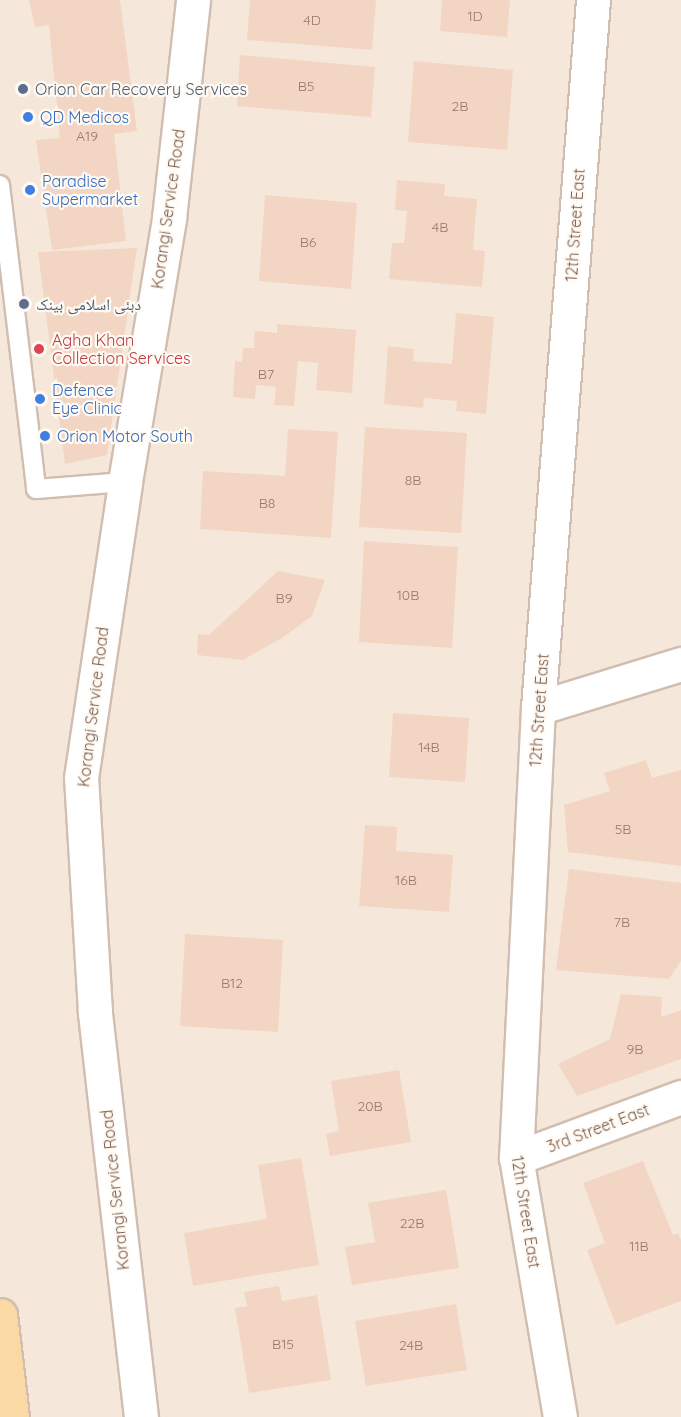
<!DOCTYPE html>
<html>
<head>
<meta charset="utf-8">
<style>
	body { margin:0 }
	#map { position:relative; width:681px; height:1417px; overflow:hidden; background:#fdf6ec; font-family:Quicksand,"Noto Naskh Arabic",sans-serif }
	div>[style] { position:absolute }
	.residential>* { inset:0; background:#f5e8da }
	.building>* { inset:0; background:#f3d5c3 }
	.roads { filter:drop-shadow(2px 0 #d1beb0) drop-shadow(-2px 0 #d1beb0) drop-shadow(0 2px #d1beb0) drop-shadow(0 -2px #d1beb0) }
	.service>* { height:18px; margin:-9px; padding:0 9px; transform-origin:9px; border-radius:9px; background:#fff }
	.minor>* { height:33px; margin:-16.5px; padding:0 16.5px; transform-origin:16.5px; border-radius:16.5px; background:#fff }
	.tertiary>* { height:33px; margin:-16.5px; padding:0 16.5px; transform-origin:16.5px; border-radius:16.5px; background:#fff }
	.primary>* { height:33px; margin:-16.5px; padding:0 16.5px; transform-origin:16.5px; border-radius:16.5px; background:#fbd9a5 }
	.dots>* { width:16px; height:16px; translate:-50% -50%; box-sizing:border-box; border:3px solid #fffaf3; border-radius:50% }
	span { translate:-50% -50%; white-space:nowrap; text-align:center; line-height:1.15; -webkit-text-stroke:4.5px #fffaf3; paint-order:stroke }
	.number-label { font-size:14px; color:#987a6a }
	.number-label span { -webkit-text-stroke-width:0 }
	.service-label { font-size:16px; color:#4e5e75 }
	.left { translate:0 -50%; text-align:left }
	.shop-label { font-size:16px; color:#366cbe }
	.street-label { font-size:16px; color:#7a5c4d }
	.health-label { font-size:16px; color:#be3a42 }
</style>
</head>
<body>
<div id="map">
	<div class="residential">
		<div style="clip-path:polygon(0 0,681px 0,681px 1417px,0 1417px)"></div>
	</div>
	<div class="building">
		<div style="clip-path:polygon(29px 0,120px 0,137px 131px,114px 134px,126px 241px,52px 250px,36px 140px,60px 138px,49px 25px,35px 27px)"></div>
		<div style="clip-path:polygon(250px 0,376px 0,372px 50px,247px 40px)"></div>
		<div style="clip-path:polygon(442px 0,510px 0,507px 37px,440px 31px)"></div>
		<div style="clip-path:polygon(240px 55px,375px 67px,371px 117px,237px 106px)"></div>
		<div style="clip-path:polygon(414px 61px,513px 70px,507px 150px,408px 142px)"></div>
		<div style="clip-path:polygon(397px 180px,445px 184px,444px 196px,477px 199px,473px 250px,485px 251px,482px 287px,389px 279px,392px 243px,404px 243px,407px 211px,395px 210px)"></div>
		<div style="clip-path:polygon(265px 195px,357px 203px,351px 289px,259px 281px)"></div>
		<div style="clip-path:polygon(137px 248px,107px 455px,65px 464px,38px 252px)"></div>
		<div style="clip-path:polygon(456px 313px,494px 317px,486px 414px,456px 411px,457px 401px,424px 398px,423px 408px,384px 404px,388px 346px,414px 349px,413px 361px,452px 364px)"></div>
		<div style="clip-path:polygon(277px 324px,356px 330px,352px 393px,316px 390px,318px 363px,298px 361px,294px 406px,274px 405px,276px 387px,256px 385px,255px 399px,233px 397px,235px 361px,242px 362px,243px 348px,254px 348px,255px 331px,277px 333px)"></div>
		<div style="clip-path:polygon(365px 427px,467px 433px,461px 533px,359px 527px)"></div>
		<div style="clip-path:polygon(288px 429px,338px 432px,331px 538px,200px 529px,203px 471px,285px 476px)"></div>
		<div style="clip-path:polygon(364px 541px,458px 547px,452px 648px,359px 642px)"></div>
		<div style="clip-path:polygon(278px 571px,325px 580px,312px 616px,285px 636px,243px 660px,197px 655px,198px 634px,209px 635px)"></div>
		<div style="clip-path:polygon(393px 713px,469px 718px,465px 782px,389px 777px)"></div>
		<div style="clip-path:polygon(646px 760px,652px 778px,681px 770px,681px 866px,568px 852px,564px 805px,610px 791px,604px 773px)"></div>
		<div style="clip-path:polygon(365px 825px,397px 827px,396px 851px,453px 855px,449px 912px,359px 906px)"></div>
		<div style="clip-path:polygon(569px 869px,681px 883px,681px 961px,669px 979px,556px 970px)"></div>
		<div style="clip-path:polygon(185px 934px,283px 940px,278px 1032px,180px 1026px)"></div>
		<div style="clip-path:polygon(621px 994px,662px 997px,661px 1017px,681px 1010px,681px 1059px,577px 1096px,558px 1064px,610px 1039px)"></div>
		<div style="clip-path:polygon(399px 1070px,411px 1142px,330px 1156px,326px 1134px,339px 1131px,331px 1081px)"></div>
		<div style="clip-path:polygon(301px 1158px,319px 1265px,193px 1286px,184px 1233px,267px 1219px,258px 1165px)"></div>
		<div style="clip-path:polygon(643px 1161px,673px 1235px,678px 1233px,681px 1240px,681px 1301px,616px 1325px,587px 1250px,605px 1243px,583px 1183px)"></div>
		<div style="clip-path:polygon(446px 1190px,459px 1268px,352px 1285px,345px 1247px,375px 1242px,368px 1203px)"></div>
		<div style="clip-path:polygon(279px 1286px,282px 1301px,317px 1295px,331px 1380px,249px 1393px,235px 1308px,247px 1306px,244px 1292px)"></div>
		<div style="clip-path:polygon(456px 1304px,467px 1370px,366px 1386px,355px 1321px)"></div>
	</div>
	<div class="roads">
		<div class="service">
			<div style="left:0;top:185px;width:306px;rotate:83.2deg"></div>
			<div style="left:36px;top:489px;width:89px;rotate:-4.5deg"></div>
		</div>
		<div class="minor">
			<div style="left:538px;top:708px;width:150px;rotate:-17.1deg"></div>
			<div style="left:516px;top:1158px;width:176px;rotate:-20.3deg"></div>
			<div style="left:560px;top:1417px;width:263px;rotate:-99.6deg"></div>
			<div style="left:516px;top:1158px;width:451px;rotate:-87.2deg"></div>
			<div style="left:538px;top:708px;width:710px;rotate:-85.56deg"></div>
		</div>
		<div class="tertiary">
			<div style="left:141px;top:1417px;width:408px;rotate:-96.5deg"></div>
			<div style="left:95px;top:1012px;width:234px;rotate:-93.4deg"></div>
			<div style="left:81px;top:778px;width:299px;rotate:-81.5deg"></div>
			<div style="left:125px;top:482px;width:268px;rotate:-80.5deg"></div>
			<div style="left:169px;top:218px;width:219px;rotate:-83.7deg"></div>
		</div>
		<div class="primary">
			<div style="left:0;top:1315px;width:103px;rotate:83.3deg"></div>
		</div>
	</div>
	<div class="dots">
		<div style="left:23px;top:89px;background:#5c6f8a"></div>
		<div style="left:28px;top:117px;background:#3f7fe0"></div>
		<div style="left:30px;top:190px;background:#3f7fe0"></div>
		<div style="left:24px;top:304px;background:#5c6f8a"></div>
		<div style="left:39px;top:349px;background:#e0444e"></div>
		<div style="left:40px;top:399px;background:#3f7fe0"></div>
		<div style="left:45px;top:436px;background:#3f7fe0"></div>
	</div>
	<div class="number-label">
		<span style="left:475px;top:16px">1D</span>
		<span style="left:312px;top:20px">4D</span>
		<span style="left:306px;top:86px">B5</span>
		<span style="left:460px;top:106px">2B</span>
		<span style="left:87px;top:136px">A19</span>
		<span style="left:440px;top:227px">4B</span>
		<span style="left:308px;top:242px">B6</span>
		<span style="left:266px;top:374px">B7</span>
		<span style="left:413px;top:480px">8B</span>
		<span style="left:267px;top:503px">B8</span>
		<span style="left:408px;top:595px">10B</span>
		<span style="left:284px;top:598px">B9</span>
		<span style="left:429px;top:747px">14B</span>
		<span style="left:623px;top:829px">5B</span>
		<span style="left:406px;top:880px">16B</span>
		<span style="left:622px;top:922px">7B</span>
		<span style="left:232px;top:983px">B12</span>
		<span style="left:635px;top:1049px">9B</span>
		<span style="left:370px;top:1106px">20B</span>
		<span style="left:412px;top:1223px">22B</span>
		<span style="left:639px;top:1246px">11B</span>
		<span style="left:283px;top:1344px">B15</span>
		<span style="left:411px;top:1345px">24B</span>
	</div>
	<div class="service-label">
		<span class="left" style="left:35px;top:89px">Orion Car Recovery Services</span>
		<span class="left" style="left:36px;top:304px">دبئی اسلامی بینک</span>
	</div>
	<div class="shop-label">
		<span class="left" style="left:40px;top:117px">QD Medicos</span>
		<span class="left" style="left:42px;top:190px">Paradise<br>Supermarket</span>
		<span class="left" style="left:52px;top:399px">Defence<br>Eye Clinic</span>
		<span class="left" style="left:57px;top:436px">Orion Motor South</span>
	</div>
	<div class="street-label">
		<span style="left:168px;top:209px;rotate:-82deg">Korangi Service Road</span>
		<span style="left:575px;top:225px;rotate:-86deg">12th Street East</span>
		<span style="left:93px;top:707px;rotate:-83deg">Korangi Service Road</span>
		<span style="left:539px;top:710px;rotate:-86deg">12th Street East</span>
		<span style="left:598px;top:1128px;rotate:-21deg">3rd Street East</span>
		<span style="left:115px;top:1190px;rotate:-96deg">Korangi Service Road</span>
		<span style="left:526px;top:1212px;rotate:81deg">12th Street East</span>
	</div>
	<div class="health-label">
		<span class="left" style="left:52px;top:349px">Agha Khan<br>Collection Services</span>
	</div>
</div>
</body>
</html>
